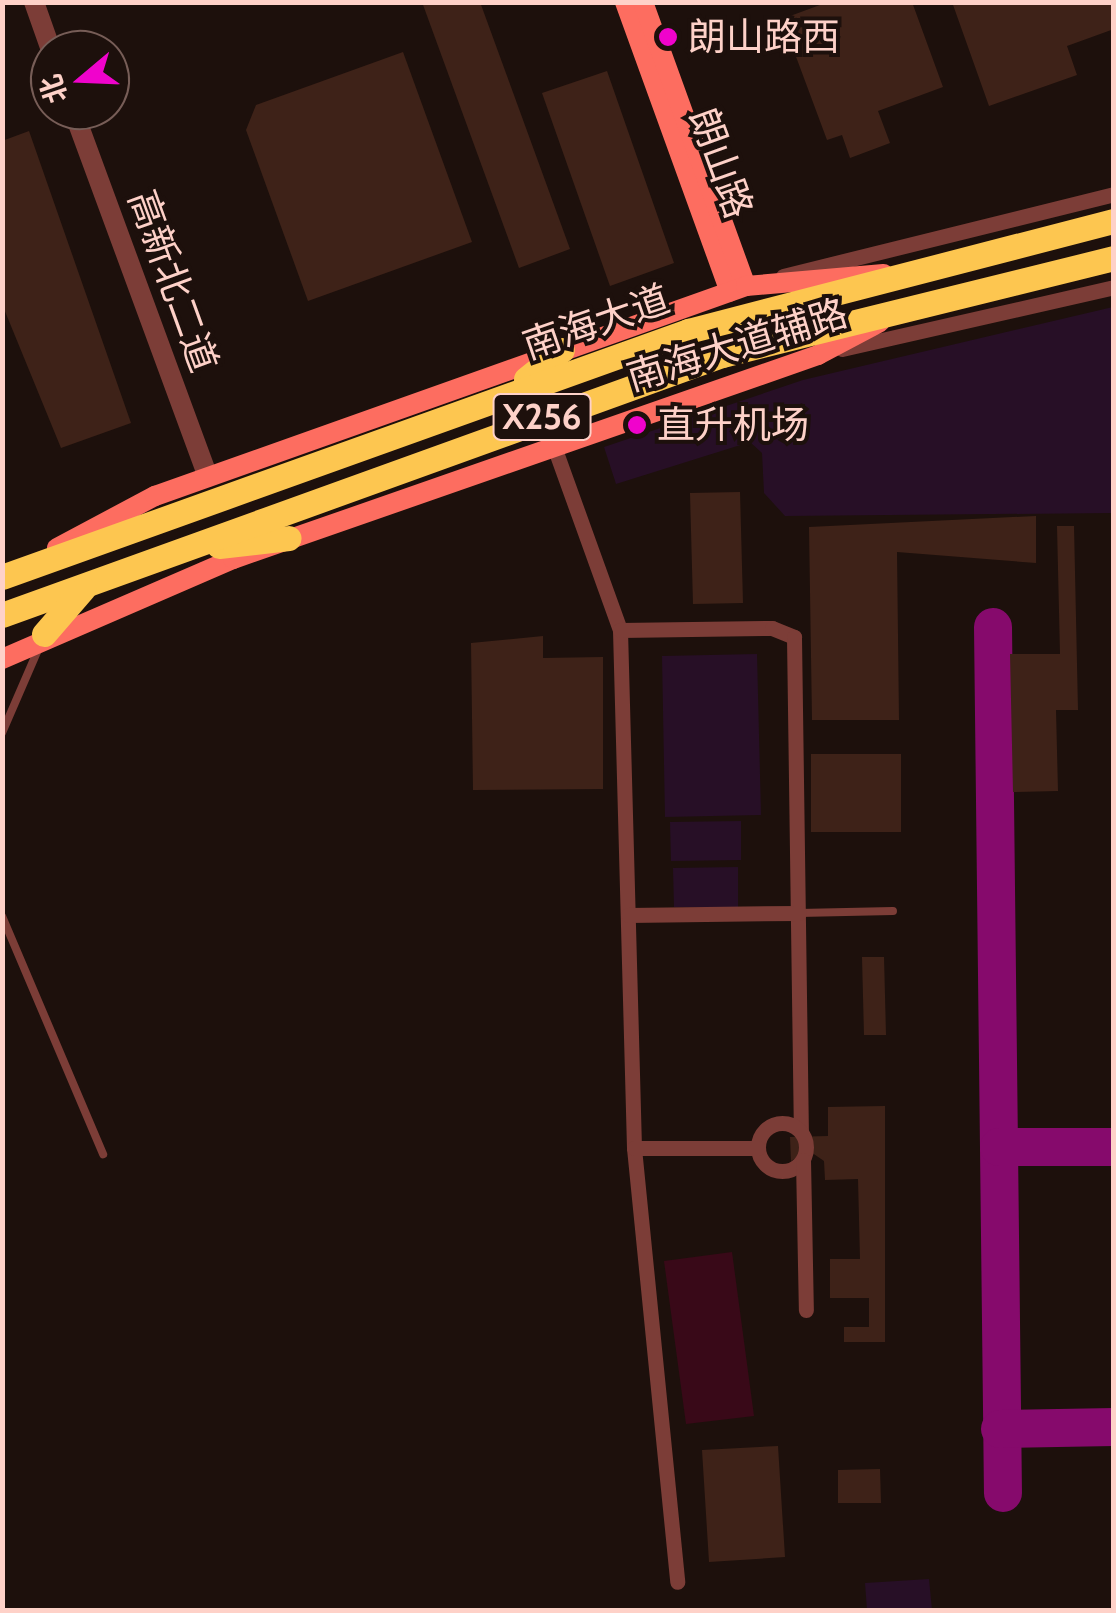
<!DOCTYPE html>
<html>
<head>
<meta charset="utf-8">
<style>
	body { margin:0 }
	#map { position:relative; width:1116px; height:1613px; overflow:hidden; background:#1d100c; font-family:Cabin,"Noto Sans SC",sans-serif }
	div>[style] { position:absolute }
	.green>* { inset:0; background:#270f26 }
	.water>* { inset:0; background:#390918 }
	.taxiway>* { height:38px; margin:-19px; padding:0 19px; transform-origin:19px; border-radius:19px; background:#860a6c }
	.building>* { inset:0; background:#3e2218 }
	.service>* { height:8px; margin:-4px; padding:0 4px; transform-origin:4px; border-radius:4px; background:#7c3d37 }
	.minor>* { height:15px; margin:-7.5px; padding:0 7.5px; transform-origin:7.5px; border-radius:7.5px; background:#7c3d37 }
	.minor>.ring { margin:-7.5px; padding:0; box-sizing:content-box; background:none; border:15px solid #7c3d37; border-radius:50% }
	.tertiary>* { height:20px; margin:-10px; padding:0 10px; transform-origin:10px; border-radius:10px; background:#7c3d37 }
	.secondary>* { height:20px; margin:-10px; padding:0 10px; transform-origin:10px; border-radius:10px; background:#fd6d60 }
	.primary>* { height:25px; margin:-12.5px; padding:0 12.5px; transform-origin:12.5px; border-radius:12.5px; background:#fdc650 }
	.dots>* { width:28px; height:28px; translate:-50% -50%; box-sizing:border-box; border:5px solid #1d100c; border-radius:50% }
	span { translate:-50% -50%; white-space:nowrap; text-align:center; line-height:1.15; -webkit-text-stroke:8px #1d100c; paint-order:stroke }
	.shield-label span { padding:2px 8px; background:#1d100c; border:2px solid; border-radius:8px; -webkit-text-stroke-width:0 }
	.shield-label { font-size:35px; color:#fed1c8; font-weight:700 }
	.poi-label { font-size:38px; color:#fed1c8 }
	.left { translate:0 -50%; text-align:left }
	.street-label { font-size:38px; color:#fed1c8 }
	.frame { position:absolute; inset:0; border:5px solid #fed1c8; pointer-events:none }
	.north { position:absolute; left:30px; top:30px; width:100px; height:100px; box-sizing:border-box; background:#1d100c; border:2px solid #775d57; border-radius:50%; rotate:251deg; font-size:28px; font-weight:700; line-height:40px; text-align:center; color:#fed1c8 }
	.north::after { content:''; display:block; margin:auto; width:35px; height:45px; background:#f003cc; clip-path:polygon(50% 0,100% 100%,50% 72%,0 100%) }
</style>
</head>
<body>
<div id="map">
	<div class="green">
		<div style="clip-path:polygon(1113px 307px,1113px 513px,785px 516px,764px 493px,762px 453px,750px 442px,616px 484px,604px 447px,803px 380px)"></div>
		<div style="clip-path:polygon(757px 654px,761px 815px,665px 817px,662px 656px)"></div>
		<div style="clip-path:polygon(741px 821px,741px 860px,671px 861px,670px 822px)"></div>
		<div style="clip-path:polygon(738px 867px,738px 907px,674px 907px,673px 868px)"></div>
		<div style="clip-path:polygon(929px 1579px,932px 1610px,867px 1610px,865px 1583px)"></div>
	</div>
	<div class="water">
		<div style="clip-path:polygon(732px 1252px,754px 1416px,686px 1424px,664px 1261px)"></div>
	</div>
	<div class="taxiway">
		<div style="left:993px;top:627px;width:866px;rotate:89.34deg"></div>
		<div style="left:999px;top:1147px;width:115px"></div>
		<div style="left:1000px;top:1429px;width:114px;rotate:-1deg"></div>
	</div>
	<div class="building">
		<div style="clip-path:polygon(422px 2px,480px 2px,570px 249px,519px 268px)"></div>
		<div style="clip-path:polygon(828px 2px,912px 2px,943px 87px,878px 111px,890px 143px,850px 158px,842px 135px,827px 140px,782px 19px)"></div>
		<div style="clip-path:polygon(952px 2px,1114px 2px,1114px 29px,1067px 46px,1077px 75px,989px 106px)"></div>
		<div style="clip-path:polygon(403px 52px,472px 242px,308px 301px,246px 130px,256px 105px)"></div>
		<div style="clip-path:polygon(607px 71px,674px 263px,610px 286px,542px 93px)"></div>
		<div style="clip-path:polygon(29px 131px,131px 423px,61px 448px,2px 304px,2px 141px)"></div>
		<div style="clip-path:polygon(740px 492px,743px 603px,693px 604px,690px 493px)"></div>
		<div style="clip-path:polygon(1036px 516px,1036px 563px,897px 552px,899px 720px,812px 720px,809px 527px)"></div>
		<div style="clip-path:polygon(1057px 526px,1074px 526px,1078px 710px,1056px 710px,1058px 791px,1013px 792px,1010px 654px,1060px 654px)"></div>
		<div style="clip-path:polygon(543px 636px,543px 658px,603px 657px,603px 789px,473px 790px,471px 643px)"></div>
		<div style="clip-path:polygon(811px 754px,901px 754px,901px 832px,811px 832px)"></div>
		<div style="clip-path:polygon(862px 957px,884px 957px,886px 1035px,864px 1035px)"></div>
		<div style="clip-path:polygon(885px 1106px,885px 1342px,844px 1342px,844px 1327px,869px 1327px,869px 1298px,830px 1298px,830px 1259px,860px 1259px,858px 1179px,825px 1180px,824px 1161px,808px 1150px,791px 1161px,790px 1137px,828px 1136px,828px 1107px)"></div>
		<div style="clip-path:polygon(778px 1446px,785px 1557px,709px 1562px,702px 1450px)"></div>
		<div style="clip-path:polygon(880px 1469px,881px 1503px,838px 1503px,838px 1470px)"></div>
	</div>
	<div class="service">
		<div style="left:2px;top:733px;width:90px;rotate:-66.6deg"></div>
		<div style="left:799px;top:913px;width:94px;rotate:-1.2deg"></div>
		<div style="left:2px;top:916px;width:259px;rotate:67deg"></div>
	</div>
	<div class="minor">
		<div style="left:783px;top:276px;width:341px;rotate:-13.9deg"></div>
		<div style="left:842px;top:349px;width:279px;rotate:-12.8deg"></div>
		<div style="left:552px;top:441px;width:201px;rotate:70.2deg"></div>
		<div style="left:620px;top:630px;width:518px;rotate:88.45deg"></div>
		<div style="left:634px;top:1148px;width:436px;rotate:84.3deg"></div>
		<div style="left:620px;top:630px;width:152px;rotate:-0.8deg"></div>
		<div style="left:772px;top:628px;width:24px;rotate:22deg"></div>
		<div style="left:794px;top:637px;width:494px;rotate:89.2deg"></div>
		<div style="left:628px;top:915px;width:171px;rotate:-0.7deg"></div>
		<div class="ring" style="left:758px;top:1123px;width:33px;height:33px"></div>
		<div style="left:634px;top:1148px;width:124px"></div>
		<div style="left:803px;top:1160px;width:150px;rotate:88.9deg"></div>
	</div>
	<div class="tertiary">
		<div style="left:34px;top:2px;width:51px;rotate:70.5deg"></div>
		<div style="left:73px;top:110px;width:391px;rotate:69.8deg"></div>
	</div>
	<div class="secondary">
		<div style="left:625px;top:2px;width:308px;rotate:70.1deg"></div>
		<div style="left:643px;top:2px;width:302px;rotate:70.1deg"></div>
		<div style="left:57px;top:548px;width:111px;rotate:-28deg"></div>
		<div style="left:155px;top:496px;width:627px;rotate:-19.56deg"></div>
		<div style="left:746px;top:286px;width:138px;rotate:-5deg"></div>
		<div style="left:2px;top:659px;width:252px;rotate:-23.4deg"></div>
		<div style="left:233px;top:559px;width:620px;rotate:-19.22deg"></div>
		<div style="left:818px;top:355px;width:70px;rotate:-28deg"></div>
	</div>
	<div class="primary">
		<div style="left:526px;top:379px;width:46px;rotate:-38.9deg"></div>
		<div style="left:219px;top:546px;width:70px;rotate:-6.5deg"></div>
		<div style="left:2px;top:577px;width:729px;rotate:-19.73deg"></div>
		<div style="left:688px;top:331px;width:440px;rotate:-14.5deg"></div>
		<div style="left:2px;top:615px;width:766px;rotate:-19.86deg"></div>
		<div style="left:722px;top:355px;width:404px;rotate:-13.9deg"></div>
		<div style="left:44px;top:634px;width:60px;rotate:-49.1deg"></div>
	</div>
	<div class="dots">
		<div style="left:668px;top:37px;background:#f003cc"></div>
		<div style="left:637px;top:425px;background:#f003cc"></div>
	</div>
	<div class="shield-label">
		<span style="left:542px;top:417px">X256</span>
	</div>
	<div class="poi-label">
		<span class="left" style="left:688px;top:37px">朗山路西</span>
		<span class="left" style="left:657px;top:425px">直升机场</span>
	</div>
	<div class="street-label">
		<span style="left:721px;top:163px;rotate:70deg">朗山路</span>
		<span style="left:173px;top:281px;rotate:70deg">高新北二道</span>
		<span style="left:596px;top:322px;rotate:-19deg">南海大道</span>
		<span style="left:737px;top:345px;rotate:-17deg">南海大道辅路</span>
	</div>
	<div class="frame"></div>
	<div class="north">北</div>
</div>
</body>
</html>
